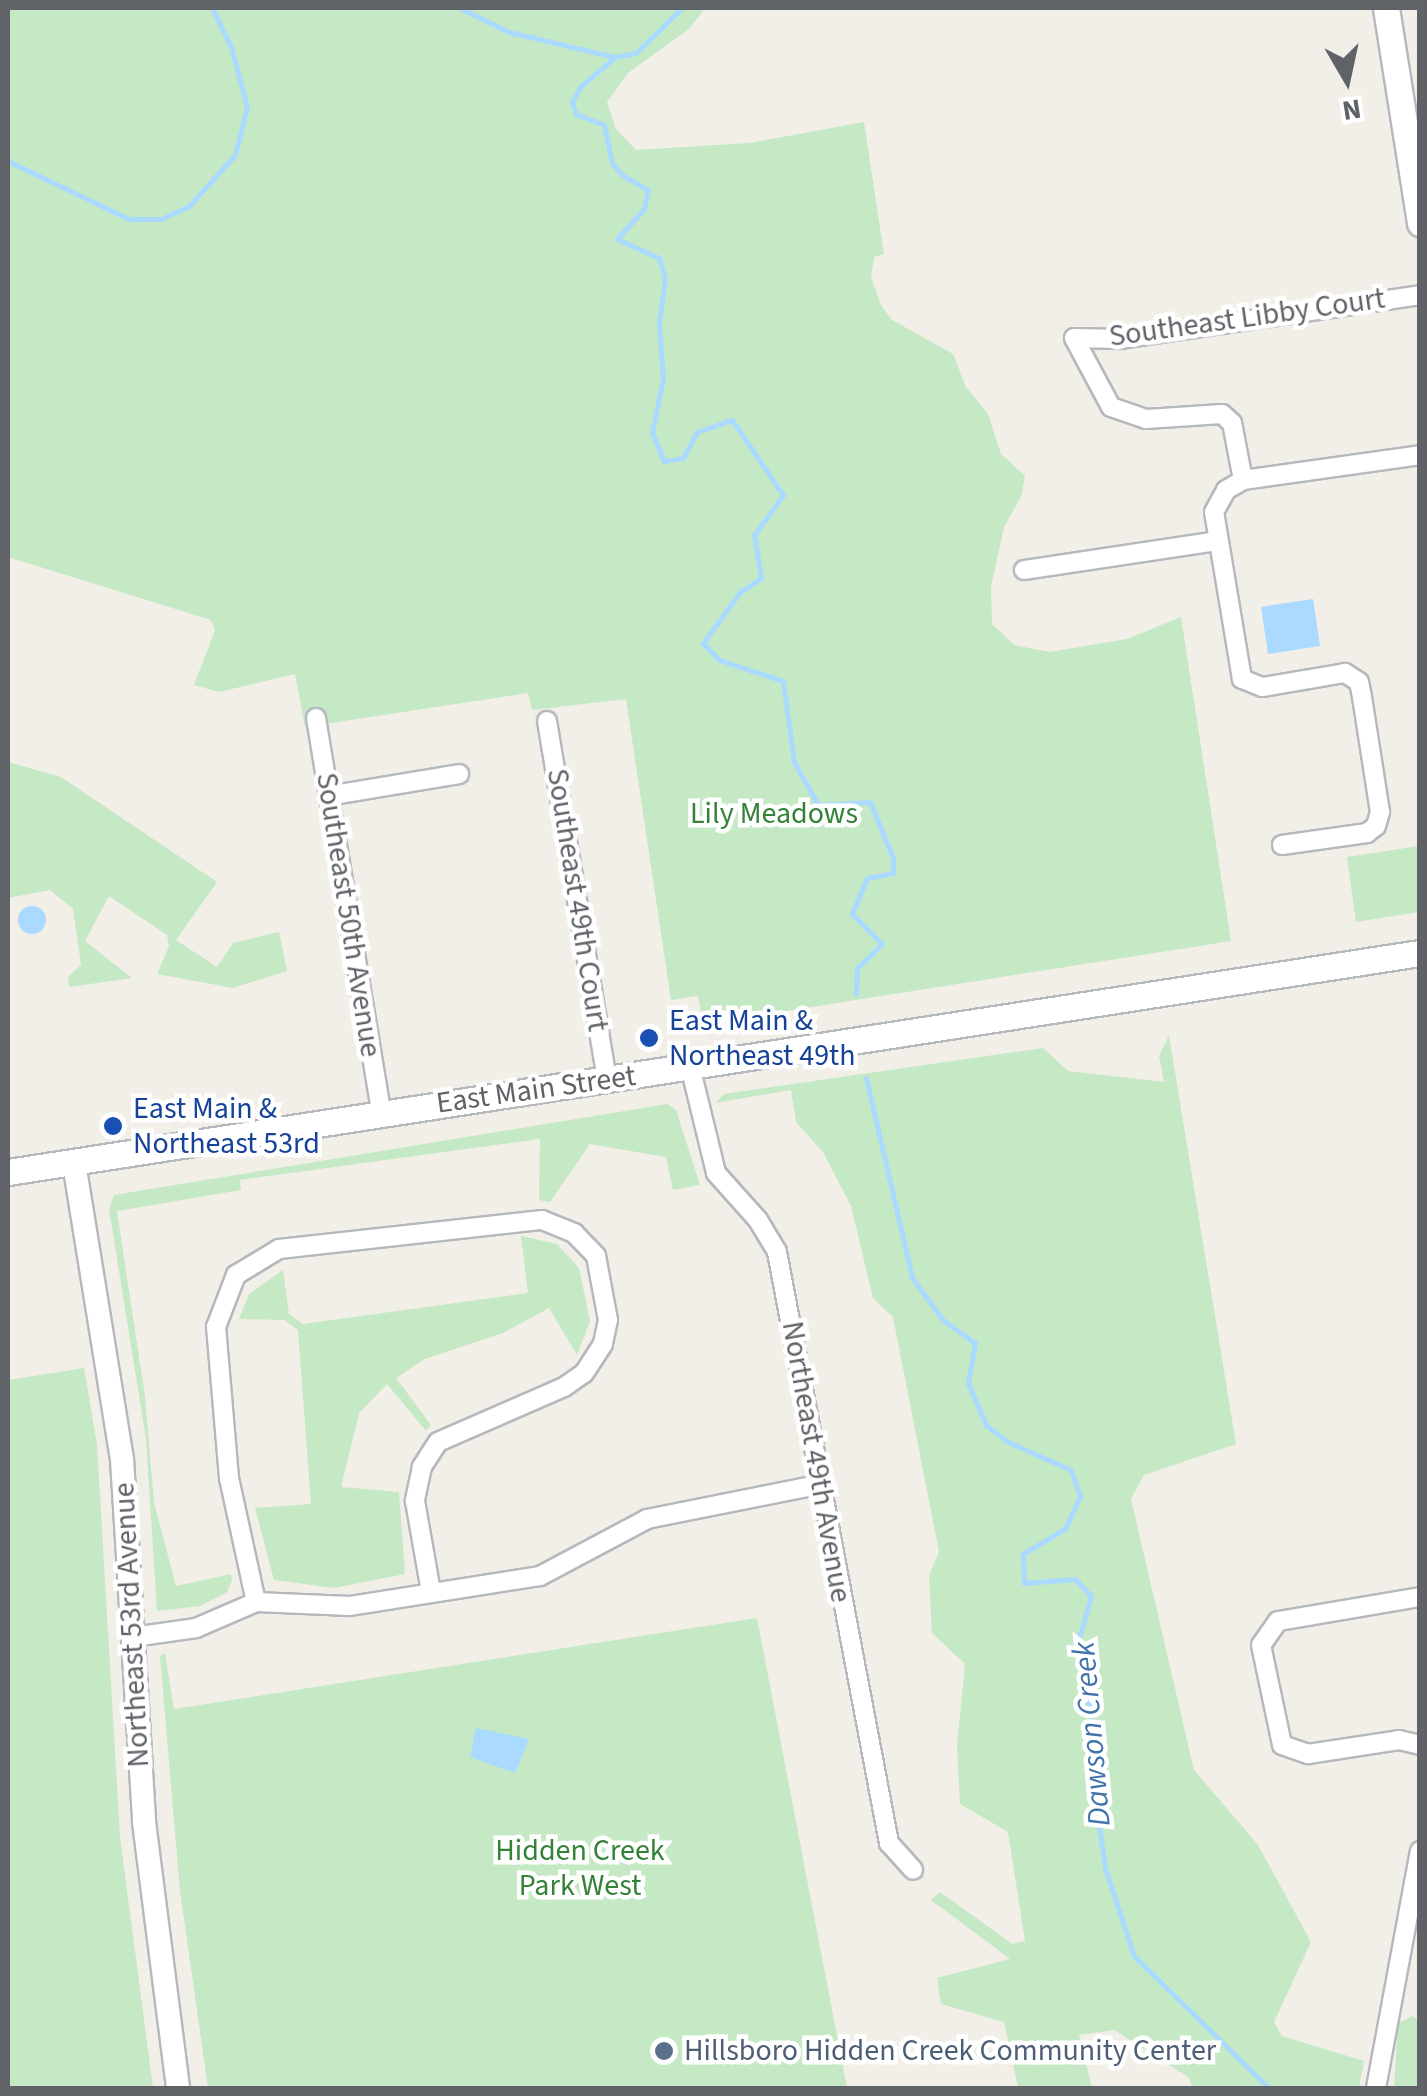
<!DOCTYPE html>
<html>
<head>
<meta charset="utf-8">
<style>
	body { margin:0 }
	#map { position:relative; width:1427px; height:2096px; overflow:hidden; background:#f1efe8; font-family:"Source Sans 3",sans-serif }
	div>[style] { position:absolute }
	.green>* { inset:0; background:#c5e8c5 }
	.water>* { inset:0; background:#aadaff }
	.round { border-radius:50% }
	.stream>* { height:5px; margin:-2.5px; padding:0 2.5px; transform-origin:2.5px; border-radius:2.5px; background:#aadaff }
	.roads { filter:drop-shadow(2px 0 #b5b8bc) drop-shadow(-2px 0 #b5b8bc) drop-shadow(0 2px #b5b8bc) drop-shadow(0 -2px #b5b8bc) }
	.minor>* { height:18px; margin:-9px; padding:0 9px; transform-origin:9px; border-radius:9px; background:#fff }
	.tertiary>* { height:22px; margin:-11px; padding:0 11px; transform-origin:11px; border-radius:11px; background:#fff }
	.secondary>* { height:25px; margin:-12.5px; padding:0 12.5px; transform-origin:12.5px; border-radius:12.5px; background:#fff }
	.dots>* { width:28px; height:28px; translate:-50% -50%; box-sizing:border-box; border:5px solid #fff; border-radius:50% }
	span { translate:-50% -50%; white-space:nowrap; text-align:center; line-height:1.15; -webkit-text-stroke:9px #fff; paint-order:stroke }
	.street-label { font-size:30px; color:#5f6368 }
	.park-label { font-size:30px; color:#348238 }
	.transit-label { font-size:30px; color:#164399 }
	.left { translate:0 -50%; text-align:left }
	.service-label { font-size:30px; color:#4e5e75 }
	.water-label { font-size:32px; color:#4174aa; font-style:italic }
	.frame { position:absolute; inset:0; border:10px solid #5f6368; pointer-events:none }
	.north { position:absolute; left:1297px; top:30px; width:100px; height:100px; -webkit-text-stroke:8px #fff; paint-order:stroke; rotate:171deg; font-size:28px; font-weight:700; line-height:40px; text-align:center; color:#5f6368 }
	.north::after { content:''; display:block; margin:auto; width:35px; height:45px; background:#5f6368; clip-path:polygon(50% 0,100% 100%,50% 72%,0 100%) }
</style>
</head>
<body>
<div id="map">
	<div class="green">
		<div style="clip-path:polygon(8px 8px,705px 8px,689px 29px,628px 73px,607px 102px,616px 129px,636px 150px,749px 143px,864px 122px,884px 254px,874px 257px,871px 277px,881px 305px,892px 320px,953px 354px,966px 387px,988px 414px,1001px 454px,1025px 476px,1021px 497px,1004px 527px,991px 587px,992px 624px,1014px 645px,1050px 652px,1127px 639px,1181px 617px,1231px 941px,703px 1024px,698px 996px,671px 1000px,626px 699px,532px 710px,528px 693px,305px 727px,295px 674px,219px 692px,194px 685px,215px 630px,211px 620px,8px 557px)"></div>
		<div style="clip-path:polygon(8px 762px,61px 777px,217px 882px,176px 940px,217px 967px,233px 943px,279px 932px,287px 971px,233px 988px,157px 974px,169px 946px,167px 935px,109px 896px,85px 941px,132px 978px,69px 987px,68px 977px,81px 965px,73px 909px,50px 890px,8px 898px)"></div>
		<div style="clip-path:polygon(1419px 846px,1419px 912px,1356px 922px,1347px 857px)"></div>
		<div style="clip-path:polygon(1169px 1035px,1236px 1444px,1144px 1475px,1131px 1499px,1194px 1770px,1258px 1845px,1311px 1942px,1274px 2022px,1282px 2036px,1364px 2061px,1359px 2088px,1193px 2088px,1188px 2077px,1114px 2030px,1079px 2035px,1092px 2088px,1018px 2088px,1004px 2022px,941px 2004px,937px 1978px,1010px 1959px,931px 1900px,940px 1892px,1012px 1944px,1025px 1941px,1008px 1832px,960px 1804px,957px 1745px,965px 1664px,932px 1633px,929px 1575px,939px 1552px,893px 1317px,873px 1298px,851px 1206px,823px 1152px,796px 1122px,791px 1090px,715px 1103px,724px 1094px,1043px 1048px,1068px 1071px,1164px 1082px,1159px 1056px)"></div>
		<div style="clip-path:polygon(667px 1104px,676px 1110px,700px 1185px,673px 1190px,666px 1157px,590px 1144px,550px 1202px,539px 1200px,540px 1139px,240px 1180px,241px 1190px,117px 1211px,145px 1397px,154px 1503px,176px 1586px,231px 1574px,232px 1580px,227px 1592px,200px 1606px,157px 1611px,146px 1439px,109px 1209px,114px 1195px)"></div>
		<div style="clip-path:polygon(521px 1236px,557px 1244px,579px 1268px,590px 1321px,577px 1355px,549px 1308px,503px 1333px,425px 1359px,396px 1378px,431px 1425px,426px 1431px,387px 1384px,359px 1413px,341px 1487px,399px 1492px,405px 1574px,334px 1588px,274px 1580px,255px 1508px,311px 1504px,298px 1330px,284px 1320px,239px 1319px,249px 1294px,283px 1270px,289px 1314px,303px 1324px,528px 1293px)"></div>
		<div style="clip-path:polygon(84px 1368px,97px 1444px,120px 1837px,153px 2088px,8px 2088px,8px 1380px)"></div>
		<div style="clip-path:polygon(757px 1618px,847px 2088px,208px 2088px,180px 1891px,160px 1656px,165px 1653px,174px 1709px)"></div>
		<div style="clip-path:polygon(1413px 2016px,1419px 2020px,1419px 2088px,1394px 2088px,1398px 2023px)"></div>
	</div>
	<div class="water">
		<div style="clip-path:polygon(1313px 599px,1320px 646px,1268px 654px,1261px 607px)"></div>
		<div class="round" style="left:18px;top:906px;width:28px;height:28px"></div>
		<div style="clip-path:polygon(476px 1728px,529px 1739px,515px 1773px,470px 1757px)"></div>
	</div>
	<div class="stream">
		<div style="left:460px;top:8px;width:55px;rotate:26.1deg"></div>
		<div style="left:509px;top:32px;width:109px;rotate:13.3deg"></div>
		<div style="left:615px;top:57px;width:21px;rotate:-11deg"></div>
		<div style="left:636px;top:53px;width:64px;rotate:-44.4deg"></div>
		<div style="left:615px;top:57px;width:45px;rotate:139.5deg"></div>
		<div style="left:581px;top:86px;width:18px;rotate:119deg"></div>
		<div style="left:572px;top:102px;width:13px;rotate:72deg"></div>
		<div style="left:576px;top:114px;width:30px;rotate:21deg"></div>
		<div style="left:604px;top:125px;width:39px;rotate:78deg"></div>
		<div style="left:612px;top:163px;width:16px;rotate:50deg"></div>
		<div style="left:622px;top:175px;width:30px;rotate:30deg"></div>
		<div style="left:648px;top:190px;width:19px;rotate:102deg"></div>
		<div style="left:644px;top:209px;width:40px;rotate:132deg"></div>
		<div style="left:617px;top:239px;width:46px;rotate:24.3deg"></div>
		<div style="left:659px;top:258px;width:22px;rotate:74deg"></div>
		<div style="left:665px;top:279px;width:43px;rotate:97.9deg"></div>
		<div style="left:659px;top:322px;width:57px;rotate:86deg"></div>
		<div style="left:663px;top:379px;width:54px;rotate:101.7deg"></div>
		<div style="left:652px;top:432px;width:31px;rotate:68deg"></div>
		<div style="left:664px;top:461px;width:19px;rotate:-9deg"></div>
		<div style="left:683px;top:458px;width:30px;rotate:-62deg"></div>
		<div style="left:697px;top:432px;width:37px;rotate:-19deg"></div>
		<div style="left:732px;top:420px;width:91px;rotate:55.8deg"></div>
		<div style="left:783px;top:495px;width:49px;rotate:125.9deg"></div>
		<div style="left:754px;top:535px;width:44px;rotate:80.8deg"></div>
		<div style="left:761px;top:578px;width:25px;rotate:146deg"></div>
		<div style="left:740px;top:592px;width:63px;rotate:126deg"></div>
		<div style="left:703px;top:643px;width:23px;rotate:47deg"></div>
		<div style="left:719px;top:660px;width:67px;rotate:18.2deg"></div>
		<div style="left:783px;top:681px;width:82px;rotate:82.3deg"></div>
		<div style="left:794px;top:762px;width:49px;rotate:60.8deg"></div>
		<div style="left:818px;top:805px;width:52px;rotate:-3.3deg"></div>
		<div style="left:870px;top:802px;width:61px;rotate:67.7deg"></div>
		<div style="left:893px;top:858px;width:15px;rotate:90deg"></div>
		<div style="left:893px;top:873px;width:26px;rotate:169deg"></div>
		<div style="left:867px;top:878px;width:39px;rotate:113deg"></div>
		<div style="left:852px;top:914px;width:42px;rotate:45deg"></div>
		<div style="left:882px;top:944px;width:35px;rotate:136deg"></div>
		<div style="left:857px;top:968px;width:26px;rotate:92deg"></div>
		<div style="left:8px;top:161px;width:134px;rotate:25.6deg"></div>
		<div style="left:129px;top:219px;width:32px"></div>
		<div style="left:161px;top:219px;width:31px;rotate:-25deg"></div>
		<div style="left:189px;top:206px;width:69px;rotate:-48deg"></div>
		<div style="left:235px;top:155px;width:49px;rotate:-76deg"></div>
		<div style="left:247px;top:107px;width:62px;rotate:-104.9deg"></div>
		<div style="left:231px;top:47px;width:43px;rotate:-116deg"></div>
		<div style="left:866px;top:1078px;width:205px;rotate:77deg"></div>
		<div style="left:912px;top:1278px;width:52px;rotate:53.6deg"></div>
		<div style="left:943px;top:1320px;width:39px;rotate:36deg"></div>
		<div style="left:975px;top:1343px;width:41px;rotate:99.9deg"></div>
		<div style="left:968px;top:1383px;width:46px;rotate:66.8deg"></div>
		<div style="left:986px;top:1425px;width:28px;rotate:38deg"></div>
		<div style="left:1008px;top:1442px;width:69px;rotate:24deg"></div>
		<div style="left:1071px;top:1470px;width:28px;rotate:71deg"></div>
		<div style="left:1080px;top:1496px;width:35px;rotate:114deg"></div>
		<div style="left:1066px;top:1528px;width:50px;rotate:148.8deg"></div>
		<div style="left:1023px;top:1554px;width:29px;rotate:88deg"></div>
		<div style="left:1024px;top:1583px;width:51px;rotate:-4.5deg"></div>
		<div style="left:1075px;top:1579px;width:23px;rotate:47deg"></div>
		<div style="left:1091px;top:1596px;width:48px;rotate:105.8deg"></div>
		<div style="left:1078px;top:1642px;width:108px;rotate:80.4deg"></div>
		<div style="left:1096px;top:1748px;width:64px;rotate:89.1deg"></div>
		<div style="left:1097px;top:1812px;width:57px;rotate:81.9deg"></div>
		<div style="left:1105px;top:1868px;width:93px;rotate:71.8deg"></div>
		<div style="left:1134px;top:1956px;width:189px;rotate:44.4deg"></div>
	</div>
	<div class="roads">
		<div class="minor">
			<div style="left:1243px;top:480px;width:58px;rotate:-100.9deg"></div>
			<div style="left:1232px;top:423px;width:13px;rotate:-138deg"></div>
			<div style="left:1222px;top:414px;width:76px;rotate:176.2deg"></div>
			<div style="left:1146px;top:419px;width:37px;rotate:-161deg"></div>
			<div style="left:1111px;top:407px;width:78px;rotate:-118.2deg"></div>
			<div style="left:1074px;top:338px;width:46px;rotate:1.2deg"></div>
			<div style="left:1120px;top:339px;width:303px;rotate:-8.3deg"></div>
			<div style="left:1024px;top:570px;width:196px;rotate:-8.5deg"></div>
			<div style="left:316px;top:718px;width:399px;rotate:80.6deg"></div>
			<div style="left:547px;top:721px;width:363px;rotate:80.5deg"></div>
			<div style="left:328px;top:796px;width:133px;rotate:-9.5deg"></div>
			<div style="left:1282px;top:845px;width:86px;rotate:-8deg"></div>
			<div style="left:1367px;top:833px;width:11px;rotate:-38deg"></div>
			<div style="left:1376px;top:826px;width:15px;rotate:-74deg"></div>
			<div style="left:1380px;top:812px;width:116px;rotate:-98.9deg"></div>
			<div style="left:1362px;top:697px;width:15px;rotate:-101deg"></div>
			<div style="left:1359px;top:682px;width:17px;rotate:-147deg"></div>
			<div style="left:1345px;top:673px;width:84px;rotate:170.4deg"></div>
			<div style="left:1262px;top:687px;width:22px;rotate:-158deg"></div>
			<div style="left:1242px;top:679px;width:169px;rotate:-99.5deg"></div>
			<div style="left:1214px;top:512px;width:25px;rotate:-61deg"></div>
			<div style="left:1226px;top:490px;width:20px;rotate:-30deg"></div>
			<div style="left:1243px;top:480px;width:179px;rotate:-8deg"></div>
			<div style="left:690px;top:1066px;width:110px;rotate:76.3deg"></div>
			<div style="left:716px;top:1173px;width:63px;rotate:48.2deg"></div>
			<div style="left:758px;top:1220px;width:37px;rotate:59deg"></div>
			<div style="left:777px;top:1252px;width:602px;rotate:79.27deg"></div>
			<div style="left:889px;top:1843px;width:36px;rotate:48deg"></div>
			<div style="left:1420px;top:1597px;width:144px;rotate:170.4deg"></div>
			<div style="left:1278px;top:1621px;width:29px;rotate:125deg"></div>
			<div style="left:1261px;top:1645px;width:102px;rotate:78.1deg"></div>
			<div style="left:1282px;top:1745px;width:28px;rotate:19deg"></div>
			<div style="left:1308px;top:1754px;width:92px;rotate:-8.7deg"></div>
			<div style="left:1399px;top:1740px;width:22px;rotate:13deg"></div>
			<div style="left:256px;top:1602px;width:127px;rotate:-102.3deg"></div>
			<div style="left:229px;top:1478px;width:152px;rotate:-94.9deg"></div>
			<div style="left:216px;top:1327px;width:56px;rotate:-69deg"></div>
			<div style="left:236px;top:1275px;width:50px;rotate:-31.2deg"></div>
			<div style="left:279px;top:1249px;width:265px;rotate:-6.3deg"></div>
			<div style="left:542px;top:1220px;width:35px;rotate:22deg"></div>
			<div style="left:574px;top:1233px;width:32px;rotate:46deg"></div>
			<div style="left:596px;top:1256px;width:65px;rotate:79.4deg"></div>
			<div style="left:608px;top:1320px;width:25px;rotate:102deg"></div>
			<div style="left:603px;top:1344px;width:35px;rotate:123deg"></div>
			<div style="left:584px;top:1373px;width:24px;rotate:145deg"></div>
			<div style="left:564px;top:1387px;width:137px;rotate:156.4deg"></div>
			<div style="left:438px;top:1442px;width:30px;rotate:123deg"></div>
			<div style="left:422px;top:1467px;width:35px;rotate:102deg"></div>
			<div style="left:415px;top:1501px;width:92px;rotate:80deg"></div>
			<div style="left:133px;top:1637px;width:64px;rotate:-8.1deg"></div>
			<div style="left:196px;top:1628px;width:65px;rotate:-23.4deg"></div>
			<div style="left:256px;top:1602px;width:94px;rotate:2.4deg"></div>
			<div style="left:350px;top:1606px;width:192px;rotate:-9deg"></div>
			<div style="left:540px;top:1576px;width:121px;rotate:-28deg"></div>
			<div style="left:647px;top:1519px;width:178px;rotate:-11.3deg"></div>
			<div style="left:1376px;top:2088px;width:241px;rotate:-79.5deg"></div>
		</div>
		<div class="tertiary">
			<div style="left:74px;top:1163px;width:300px;rotate:80.8deg"></div>
			<div style="left:122px;top:1459px;width:364px;rotate:86.5deg"></div>
			<div style="left:144px;top:1822px;width:268px;rotate:82.7deg"></div>
		</div>
		<div class="secondary">
			<div style="left:1386px;top:8px;width:218px;rotate:81deg"></div>
			<div style="left:8px;top:1172px;width:1429px;rotate:-8.82deg"></div>
		</div>
	</div>
	<div class="dots">
		<div style="left:649px;top:1038px;background:#1a4fb4"></div>
		<div style="left:113px;top:1126px;background:#1a4fb4"></div>
		<div style="left:664px;top:2051px;background:#5c6f8a"></div>
	</div>
	<div class="street-label">
		<span style="left:1247px;top:318px;rotate:-8deg">Southeast Libby Court</span>
		<span style="left:577px;top:900px;rotate:81deg">Southeast 49th Court</span>
		<span style="left:348px;top:915px;rotate:81deg">Southeast 50th Avenue</span>
		<span style="left:536px;top:1090px;rotate:-8deg">East Main Street</span>
		<span style="left:816px;top:1462px;rotate:80deg">Northeast 49th Avenue</span>
		<span style="left:132px;top:1625px;rotate:-93deg">Northeast 53rd Avenue</span>
	</div>
	<div class="park-label">
		<span style="left:774px;top:814px">Lily Meadows</span>
		<span style="left:580px;top:1868px">Hidden Creek<br>Park West</span>
	</div>
	<div class="transit-label">
		<span class="left" style="left:669px;top:1038px">East Main &amp;<br>Northeast 49th</span>
		<span class="left" style="left:133px;top:1126px">East Main &amp;<br>Northeast 53rd</span>
	</div>
	<div class="service-label">
		<span class="left" style="left:684px;top:2051px">Hillsboro Hidden Creek Community Center</span>
	</div>
	<div class="water-label">
		<span style="left:1092px;top:1734px;rotate:-95deg">Dawson Creek</span>
	</div>
	<div class="frame"></div>
	<div class="north">N</div>
</div>
</body>
</html>
